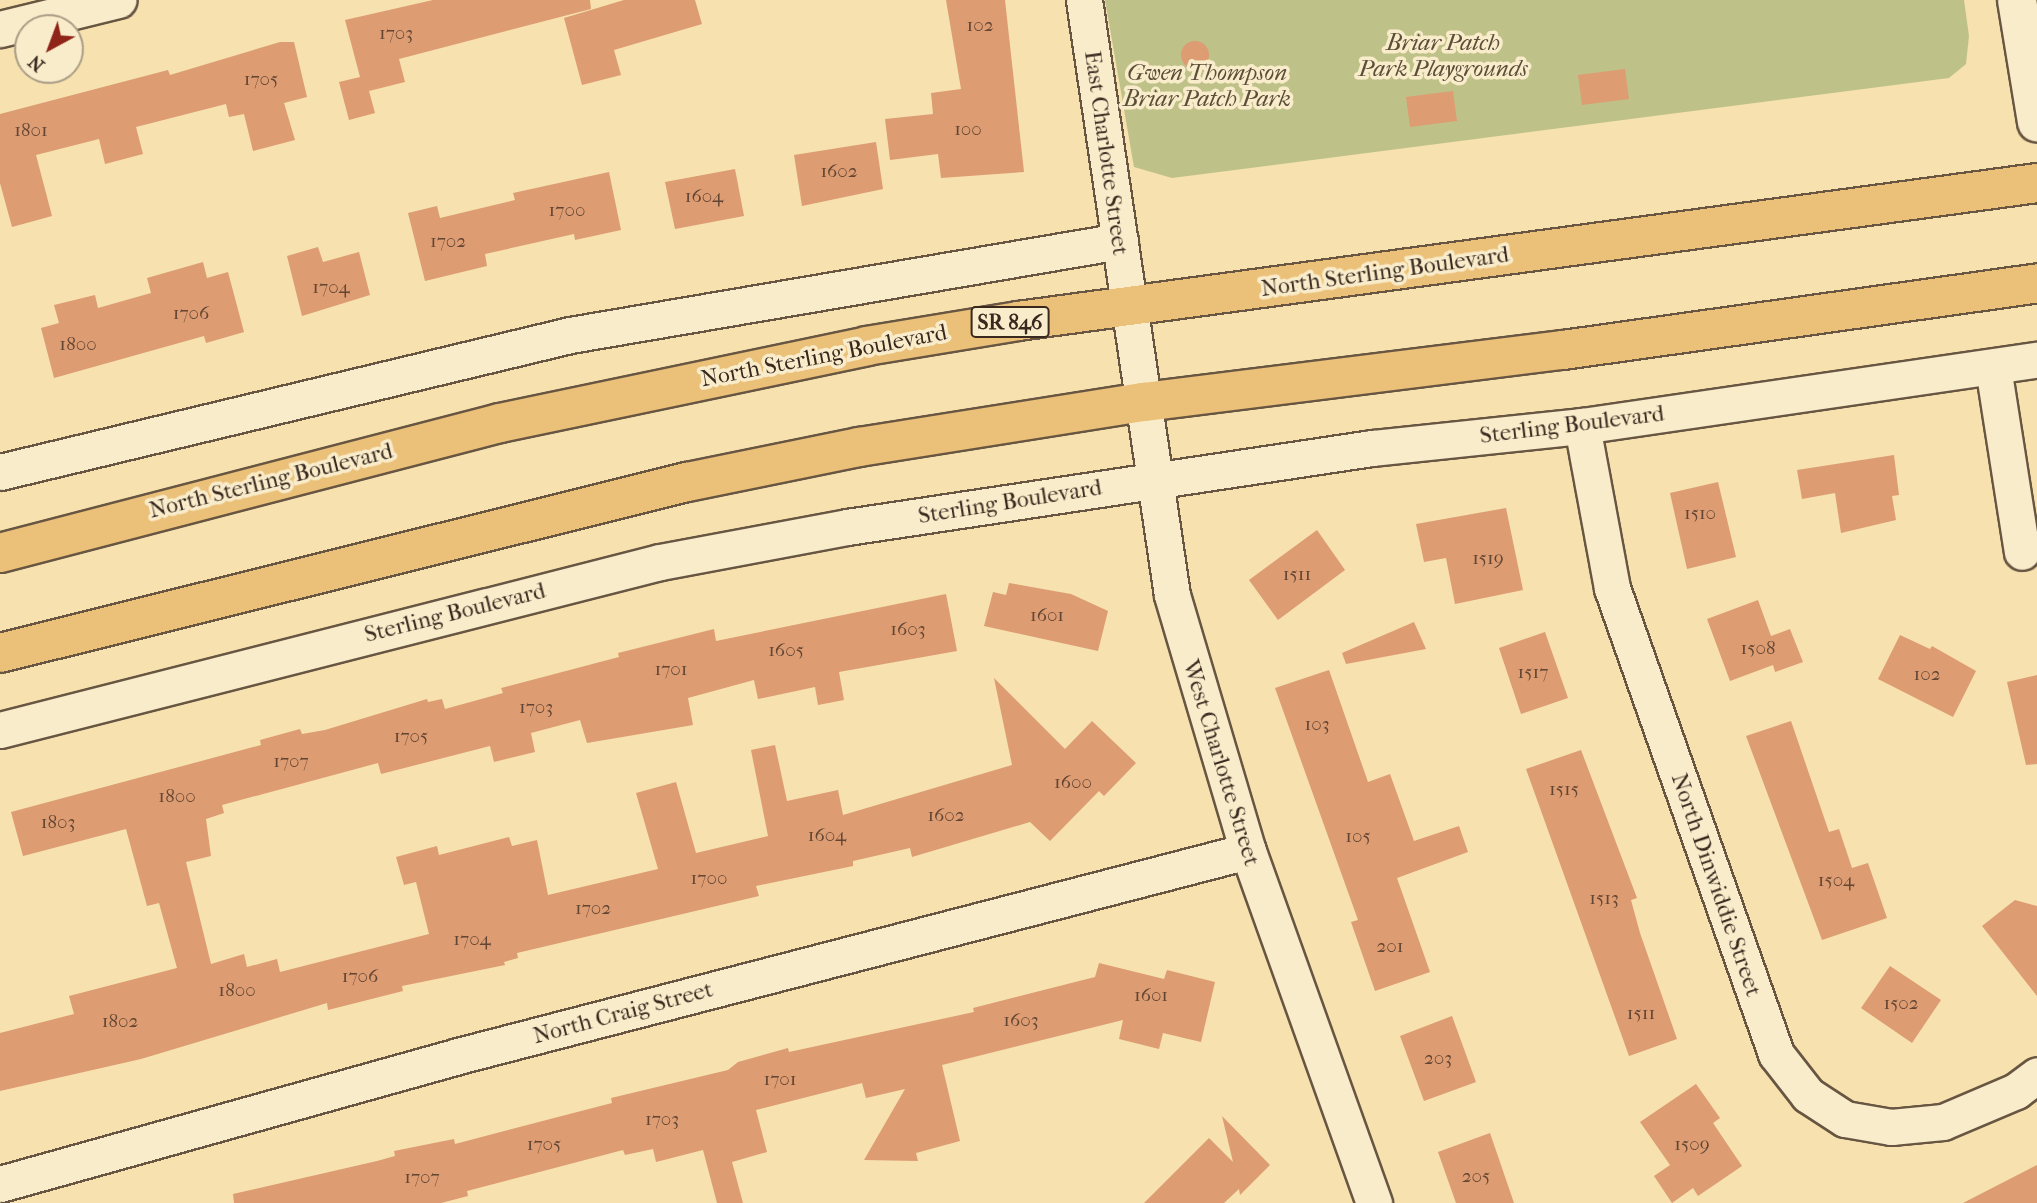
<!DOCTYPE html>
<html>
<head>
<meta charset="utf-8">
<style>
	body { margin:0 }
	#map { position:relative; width:2037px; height:1203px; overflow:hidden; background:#f6e1af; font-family:"IM FELL French Canon",serif }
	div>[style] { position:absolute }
	.green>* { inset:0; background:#bfc288 }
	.building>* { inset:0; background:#dd9c72 }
	.round { border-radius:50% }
	.roads { filter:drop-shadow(2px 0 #685642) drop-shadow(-2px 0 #685642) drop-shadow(0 2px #685642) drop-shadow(0 -2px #685642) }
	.street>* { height:35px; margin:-17.5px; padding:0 17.5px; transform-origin:17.5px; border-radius:17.5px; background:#f9eccb }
	.secondary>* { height:38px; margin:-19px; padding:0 19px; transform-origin:19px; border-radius:19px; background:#f9eccb }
	.primary>* { height:38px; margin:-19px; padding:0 19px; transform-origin:19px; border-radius:19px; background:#ebc078 }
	span { translate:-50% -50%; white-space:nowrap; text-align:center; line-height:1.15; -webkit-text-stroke:7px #f9eccb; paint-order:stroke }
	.number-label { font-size:19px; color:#624533 }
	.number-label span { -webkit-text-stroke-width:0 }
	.shield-label span { padding:2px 5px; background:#f9eccb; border:2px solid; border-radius:5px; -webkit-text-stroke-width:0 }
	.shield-label { font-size:21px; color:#39281e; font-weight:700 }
	.park-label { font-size:23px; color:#5a4e38; font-style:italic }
	.street-label { font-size:23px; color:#39281e }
	.north { position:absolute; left:14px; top:14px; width:70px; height:70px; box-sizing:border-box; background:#f9eccb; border:2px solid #ac9e86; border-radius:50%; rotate:221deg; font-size:19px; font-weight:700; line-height:28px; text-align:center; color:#39281e }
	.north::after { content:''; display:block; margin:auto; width:24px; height:32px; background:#8f2418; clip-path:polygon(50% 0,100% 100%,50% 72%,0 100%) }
</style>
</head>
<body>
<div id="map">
	<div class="green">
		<div style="clip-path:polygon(1105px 0,1964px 0,1969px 36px,1966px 64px,1949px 78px,1172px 178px,1134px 167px)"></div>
	</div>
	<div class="building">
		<div style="clip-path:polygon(433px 0,590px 0,591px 9px,399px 59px,405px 82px,369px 91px,375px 113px,349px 120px,339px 82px,360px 77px,345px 20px)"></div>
		<div style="clip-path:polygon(624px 0,695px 0,702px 24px,614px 50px,621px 75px,582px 85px,564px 18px)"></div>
		<div style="clip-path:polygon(946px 0,1005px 0,1024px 172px,941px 178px,938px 154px,890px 160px,885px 119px,933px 114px,931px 93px,961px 89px)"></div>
		<div class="round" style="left:1181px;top:41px;width:28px;height:28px"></div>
		<div style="clip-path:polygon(280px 42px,294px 42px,307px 97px,284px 103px,295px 140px,253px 151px,244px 114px,229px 117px,226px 104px,136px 127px,143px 154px,105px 164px,99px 139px,36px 155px,52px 216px,12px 227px,0 183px,0 114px,168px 70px,170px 75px)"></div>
		<div style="clip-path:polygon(1625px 69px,1629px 99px,1582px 105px,1578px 75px)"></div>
		<div style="clip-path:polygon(1453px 91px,1457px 121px,1410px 127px,1406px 97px)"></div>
		<div style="clip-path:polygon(876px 142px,883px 189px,802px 206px,794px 155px)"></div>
		<div style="clip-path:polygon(735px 169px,744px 216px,675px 229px,665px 182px)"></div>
		<div style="clip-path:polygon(609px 172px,621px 230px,575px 240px,574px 234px,485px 254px,487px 266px,425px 281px,408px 213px,437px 206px,440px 218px,515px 200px,513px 193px)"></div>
		<div style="clip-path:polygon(318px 247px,323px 262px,359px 252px,370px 295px,302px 316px,287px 256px)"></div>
		<div style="clip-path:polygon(203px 262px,207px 278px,228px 272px,244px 332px,206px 343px,204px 336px,54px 378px,41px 328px,59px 323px,54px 305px,95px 295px,98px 308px,151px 293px,147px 278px)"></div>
		<div style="clip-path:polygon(1894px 455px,1899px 495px,1892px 496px,1896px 520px,1841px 533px,1835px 493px,1802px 499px,1797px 470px)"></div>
		<div style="clip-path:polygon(1718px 482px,1736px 557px,1687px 569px,1670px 493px)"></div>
		<div style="clip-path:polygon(1506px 508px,1523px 590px,1455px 604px,1446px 558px,1424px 562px,1416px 524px)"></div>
		<div style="clip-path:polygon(1317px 530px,1345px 570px,1278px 620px,1249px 580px)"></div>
		<div style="clip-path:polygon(1009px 583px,1071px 594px,1108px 611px,1098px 651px,984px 626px,993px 592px,1006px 595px)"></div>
		<div style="clip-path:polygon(946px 594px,957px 651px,839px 672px,844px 700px,818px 705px,815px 687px,758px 699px,754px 680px,688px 698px,693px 725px,587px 743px,580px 720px,531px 733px,535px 752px,494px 762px,490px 746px,381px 774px,378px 763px,222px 805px,224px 813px,206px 819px,211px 856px,186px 862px,211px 964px,244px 954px,247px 967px,277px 959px,280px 972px,429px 934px,416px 882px,404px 885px,396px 857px,437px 846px,439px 855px,509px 837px,512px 846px,537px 840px,548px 895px,658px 869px,636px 793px,676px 782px,696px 853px,768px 836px,751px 750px,775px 745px,787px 801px,838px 790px,843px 815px,1012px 765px,994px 678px,1065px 749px,1092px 721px,1136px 763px,1104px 796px,1099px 791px,1050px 841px,1030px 822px,912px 857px,910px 848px,853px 861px,853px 866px,756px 886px,759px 896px,517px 953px,518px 958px,504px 962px,505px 965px,402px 986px,403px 991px,328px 1010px,327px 1003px,141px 1059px,0 1091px,0 1033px,74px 1014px,69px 996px,177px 968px,159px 903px,147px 906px,126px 829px,23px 856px,11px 812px,261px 745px,260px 740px,300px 729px,302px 734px,325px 730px,427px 699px,428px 702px,442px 699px,445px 709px,503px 693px,501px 688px,619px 657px,618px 653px,714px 629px,716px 641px)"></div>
		<div style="clip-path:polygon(1758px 600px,1771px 636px,1790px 629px,1803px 662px,1775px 672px,1773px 665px,1730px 681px,1707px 619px)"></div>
		<div style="clip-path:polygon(1414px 622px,1426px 649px,1346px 664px,1342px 653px)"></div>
		<div style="clip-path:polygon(1545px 632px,1568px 698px,1521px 714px,1499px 648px)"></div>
		<div style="clip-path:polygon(1900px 635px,1930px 649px,1932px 646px,1976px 671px,1953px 717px,1878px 679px)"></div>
		<div style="clip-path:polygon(1329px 670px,1368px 782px,1390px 774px,1414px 841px,1459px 826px,1468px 852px,1397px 878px,1430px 972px,1375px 991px,1351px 922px,1358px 920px,1275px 688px)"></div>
		<div style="clip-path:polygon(2037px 675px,2037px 764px,2026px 765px,2007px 682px)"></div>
		<div style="clip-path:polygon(1791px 721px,1829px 832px,1839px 829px,1852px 868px,1868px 863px,1887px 918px,1822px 940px,1746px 736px)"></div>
		<div style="clip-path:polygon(1581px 750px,1637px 898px,1631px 900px,1640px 933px,1677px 1039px,1629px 1056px,1526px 769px)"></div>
		<div style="clip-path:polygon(2015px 900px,2037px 906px,2037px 996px,1982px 926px)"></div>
		<div style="clip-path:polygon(1099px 963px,1164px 979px,1167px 970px,1215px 982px,1201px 1042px,1163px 1033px,1159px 1049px,1119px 1039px,1123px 1020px,942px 1065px,960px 1141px,916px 1153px,918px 1161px,864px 1160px,905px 1089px,866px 1098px,862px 1083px,756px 1110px,767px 1152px,732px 1162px,743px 1203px,717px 1203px,703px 1150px,656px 1162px,653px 1149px,625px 1155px,623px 1150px,467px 1191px,468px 1196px,441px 1203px,234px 1203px,233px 1194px,377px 1161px,395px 1156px,394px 1151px,454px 1139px,455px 1144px,558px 1117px,612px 1103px,611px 1098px,728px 1070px,738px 1062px,788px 1048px,789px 1052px,974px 1012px,973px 1008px,1095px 977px)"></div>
		<div style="clip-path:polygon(1890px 966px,1941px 1000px,1912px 1043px,1861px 1008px)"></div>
		<div style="clip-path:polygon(1452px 1016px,1476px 1082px,1424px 1101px,1400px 1036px)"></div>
		<div style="clip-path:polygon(1696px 1084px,1720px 1118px,1713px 1123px,1742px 1166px,1698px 1196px,1693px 1188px,1672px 1203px,1654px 1176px,1670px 1165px,1640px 1122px)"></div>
		<div style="clip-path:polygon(1222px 1116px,1270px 1165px,1240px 1195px,1239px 1189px,1224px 1203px,1144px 1203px,1209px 1138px,1233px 1162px)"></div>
		<div style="clip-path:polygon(1490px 1133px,1514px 1203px,1456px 1203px,1438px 1152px)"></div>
		<div style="clip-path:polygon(2037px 1165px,2037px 1203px,1963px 1203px)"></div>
	</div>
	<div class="roads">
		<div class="street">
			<div style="left:1084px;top:0;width:601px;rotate:81.59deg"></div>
			<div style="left:1172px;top:595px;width:267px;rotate:73.5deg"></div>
			<div style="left:1248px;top:851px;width:374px;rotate:70.3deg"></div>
			<div style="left:0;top:29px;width:122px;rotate:-13.8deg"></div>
			<div style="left:1993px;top:367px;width:187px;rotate:81.1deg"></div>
			<div style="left:1582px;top:426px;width:165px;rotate:79.5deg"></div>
			<div style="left:1612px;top:588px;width:494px;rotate:70.6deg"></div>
			<div style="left:1776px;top:1054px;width:52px;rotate:52deg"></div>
			<div style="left:1808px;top:1095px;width:44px;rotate:33deg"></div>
			<div style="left:1845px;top:1119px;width:47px;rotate:9.9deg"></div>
			<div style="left:1891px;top:1127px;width:52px;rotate:-5.5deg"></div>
			<div style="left:1943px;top:1122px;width:79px;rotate:-23deg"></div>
			<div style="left:2016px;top:1091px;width:26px;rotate:-37deg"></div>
			<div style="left:0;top:472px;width:586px;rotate:-13.51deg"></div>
			<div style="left:570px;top:335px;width:558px;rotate:-9.7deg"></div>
			<div style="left:0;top:730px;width:681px;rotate:-14.28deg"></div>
			<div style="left:660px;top:562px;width:190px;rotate:-10.6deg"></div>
			<div style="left:847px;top:527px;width:531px;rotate:-8.56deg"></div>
			<div style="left:1372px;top:448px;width:211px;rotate:-6deg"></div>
			<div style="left:1582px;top:426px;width:460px;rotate:-8.3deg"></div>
			<div style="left:0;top:1184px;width:476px;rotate:-15.6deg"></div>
			<div style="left:458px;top:1056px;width:816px;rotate:-14.55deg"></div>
		</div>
		<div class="secondary">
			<div style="left:2017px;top:0;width:124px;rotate:80.7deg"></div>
		</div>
		<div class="primary">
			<div style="left:0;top:553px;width:517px;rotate:-14.57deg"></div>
			<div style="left:500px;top:423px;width:375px;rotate:-11.8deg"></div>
			<div style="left:867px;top:346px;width:153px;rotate:-9.4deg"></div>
			<div style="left:1018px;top:321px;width:1028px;rotate:-7.71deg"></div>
			<div style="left:0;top:653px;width:708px;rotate:-13.98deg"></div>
			<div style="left:687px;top:482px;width:176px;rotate:-11.5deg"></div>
			<div style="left:859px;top:447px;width:289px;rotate:-9deg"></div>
			<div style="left:1144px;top:402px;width:422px;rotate:-7.1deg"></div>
			<div style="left:1563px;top:350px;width:479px;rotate:-8deg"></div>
		</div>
	</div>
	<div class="number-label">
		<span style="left:980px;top:26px">102</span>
		<span style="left:396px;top:34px">1703</span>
		<span style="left:261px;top:80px">1705</span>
		<span style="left:968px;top:130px">100</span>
		<span style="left:31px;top:131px">1801</span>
		<span style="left:839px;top:172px">1602</span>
		<span style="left:704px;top:197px">1604</span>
		<span style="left:567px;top:211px">1700</span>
		<span style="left:448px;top:242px">1702</span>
		<span style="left:331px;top:288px">1704</span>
		<span style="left:191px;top:314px">1706</span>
		<span style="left:78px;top:345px">1800</span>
		<span style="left:1700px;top:514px">1510</span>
		<span style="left:1488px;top:559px">1519</span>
		<span style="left:1297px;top:575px">1511</span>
		<span style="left:1047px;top:616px">1601</span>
		<span style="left:908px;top:630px">1603</span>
		<span style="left:1758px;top:649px">1508</span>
		<span style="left:786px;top:651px">1605</span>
		<span style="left:671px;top:670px">1701</span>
		<span style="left:1533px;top:673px">1517</span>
		<span style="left:1927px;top:675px">102</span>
		<span style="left:536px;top:708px">1703</span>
		<span style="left:1317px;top:725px">103</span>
		<span style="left:411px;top:737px">1705</span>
		<span style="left:291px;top:762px">1707</span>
		<span style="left:1073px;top:783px">1600</span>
		<span style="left:1564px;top:790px">1515</span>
		<span style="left:177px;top:797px">1800</span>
		<span style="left:946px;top:816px">1602</span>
		<span style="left:58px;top:823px">1803</span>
		<span style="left:827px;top:836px">1604</span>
		<span style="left:1358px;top:837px">105</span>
		<span style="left:709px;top:879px">1700</span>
		<span style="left:1836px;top:881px">1504</span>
		<span style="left:1604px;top:899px">1513</span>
		<span style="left:593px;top:909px">1702</span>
		<span style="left:472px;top:940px">1704</span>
		<span style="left:1390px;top:947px">201</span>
		<span style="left:360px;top:977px">1706</span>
		<span style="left:237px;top:991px">1800</span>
		<span style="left:1151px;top:996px">1601</span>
		<span style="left:1901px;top:1004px">1502</span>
		<span style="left:1641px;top:1014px">1511</span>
		<span style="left:1021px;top:1021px">1603</span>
		<span style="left:120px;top:1022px">1802</span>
		<span style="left:1438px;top:1059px">203</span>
		<span style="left:780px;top:1080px">1701</span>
		<span style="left:662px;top:1120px">1703</span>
		<span style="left:544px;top:1145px">1705</span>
		<span style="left:1692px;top:1145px">1509</span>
		<span style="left:1476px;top:1177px">205</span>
		<span style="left:422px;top:1178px">1707</span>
	</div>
	<div class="shield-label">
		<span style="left:1010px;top:322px">SR 846</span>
	</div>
	<div class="park-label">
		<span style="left:1443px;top:56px">Briar Patch<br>Park Playgrounds</span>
		<span style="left:1207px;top:86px">Gwen Thompson<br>Briar Patch Park</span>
	</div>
	<div class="street-label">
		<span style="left:1106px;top:153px;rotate:82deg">East Charlotte Street</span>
		<span style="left:1385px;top:272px;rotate:-8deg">North Sterling Boulevard</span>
		<span style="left:824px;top:356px;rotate:-11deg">North Sterling Boulevard</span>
		<span style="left:1572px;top:425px;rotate:-7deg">Sterling Boulevard</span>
		<span style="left:271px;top:481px;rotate:-14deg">North Sterling Boulevard</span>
		<span style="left:1010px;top:502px;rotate:-9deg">Sterling Boulevard</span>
		<span style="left:455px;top:613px;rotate:-14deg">Sterling Boulevard</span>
		<span style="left:1221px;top:763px;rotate:73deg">West Charlotte Street</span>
		<span style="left:1716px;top:885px;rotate:71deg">North Dinwiddie Street</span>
		<span style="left:623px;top:1013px;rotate:-15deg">North Craig Street</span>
	</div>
	<div class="north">N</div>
</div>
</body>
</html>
